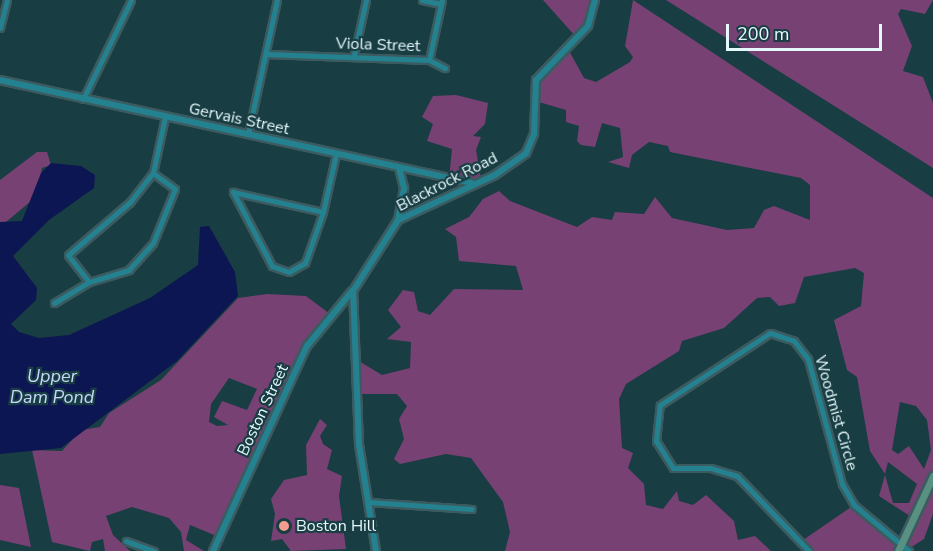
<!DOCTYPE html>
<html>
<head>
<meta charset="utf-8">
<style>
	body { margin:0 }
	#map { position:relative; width:933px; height:551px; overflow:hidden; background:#183d42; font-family:"Nunito Sans",sans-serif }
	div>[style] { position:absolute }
	.green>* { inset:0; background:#774174 }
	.water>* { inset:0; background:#0c1652 }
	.roads { filter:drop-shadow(2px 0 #3c5b60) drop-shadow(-2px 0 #3c5b60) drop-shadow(0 2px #3c5b60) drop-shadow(0 -2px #3c5b60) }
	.minor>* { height:5px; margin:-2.5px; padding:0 2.5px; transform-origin:2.5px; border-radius:2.5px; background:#248290 }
	.tertiary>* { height:6px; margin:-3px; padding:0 3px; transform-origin:3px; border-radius:3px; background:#248290 }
	.secondary>* { height:7px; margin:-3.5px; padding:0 3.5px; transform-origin:3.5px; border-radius:3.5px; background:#589082 }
	.dots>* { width:16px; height:16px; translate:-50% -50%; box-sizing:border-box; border:3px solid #183d42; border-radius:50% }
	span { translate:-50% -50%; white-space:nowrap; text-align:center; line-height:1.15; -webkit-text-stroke:4.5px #183d42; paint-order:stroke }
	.street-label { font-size:16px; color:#e5f9fd }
	.poi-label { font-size:16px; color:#e5f9fd }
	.left { translate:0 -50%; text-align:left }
	.water-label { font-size:18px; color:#c8d7fd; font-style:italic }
	.scale { position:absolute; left:726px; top:24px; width:156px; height:27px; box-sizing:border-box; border:3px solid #e5f9fd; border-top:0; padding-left:8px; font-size:18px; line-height:21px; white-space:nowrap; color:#e5f9fd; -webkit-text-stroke:4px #183d42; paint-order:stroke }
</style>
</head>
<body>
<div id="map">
	<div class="green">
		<div style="clip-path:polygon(543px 0,595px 0,593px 16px,576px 37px)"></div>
		<div style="clip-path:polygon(evenodd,633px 0,933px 198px,933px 514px,924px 539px,910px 548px,906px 542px,899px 551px,810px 551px,803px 540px,854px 505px,904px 540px,913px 518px,879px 496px,885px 475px,893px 503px,909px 503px,917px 484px,888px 462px,885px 474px,870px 451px,857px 377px,847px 370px,834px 320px,861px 306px,864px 273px,855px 268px,804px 277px,795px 303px,779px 306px,770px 297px,757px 298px,724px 328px,682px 341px,679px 351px,626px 384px,619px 399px,622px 448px,633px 453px,628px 468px,644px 484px,646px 505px,663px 509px,677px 491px,679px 501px,693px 505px,706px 495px,734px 521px,738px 540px,755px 536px,771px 551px,505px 551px,510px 532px,503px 502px,471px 458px,446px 454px,400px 464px,394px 459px,404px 439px,399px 419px,407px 406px,397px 394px,355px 394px,354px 358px,382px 375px,410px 368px,411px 342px,387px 339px,401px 327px,388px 310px,403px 290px,414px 292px,418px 311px,430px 315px,454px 289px,523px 290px,516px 266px,459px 261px,456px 237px,445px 229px,469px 217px,483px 199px,499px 191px,510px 201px,577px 227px,592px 217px,612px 220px,615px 212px,644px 214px,655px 197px,672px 218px,727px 230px,754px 228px,764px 210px,774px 206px,810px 220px,810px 185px,801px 178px,670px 152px,668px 146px,649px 142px,632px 155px,629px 168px,608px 162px,623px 157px,620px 128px,602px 123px,595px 147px,581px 145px,577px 141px,579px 126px,566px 122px,566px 110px,532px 100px,536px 80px,567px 47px,584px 78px,596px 82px,630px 62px,633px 57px,625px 46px,633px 0,900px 402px,916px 406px,927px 420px,931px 450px,924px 469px,909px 446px,898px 454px,892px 450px,900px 402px)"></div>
		<div style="clip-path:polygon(666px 0,933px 0,925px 14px,901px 9px,898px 14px,912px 46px,903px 71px,923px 77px,933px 103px,933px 168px)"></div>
		<div style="clip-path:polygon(456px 95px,488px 103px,485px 124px,473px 136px,481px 137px,476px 150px,481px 179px,470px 183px,449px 178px,452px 149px,427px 141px,433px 124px,422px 117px,433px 96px)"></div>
		<div style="clip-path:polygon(37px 152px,47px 152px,51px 165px,42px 168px,37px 196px,0 227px,0 180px)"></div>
		<div style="clip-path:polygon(evenodd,267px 294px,306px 296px,330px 314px,307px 346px,219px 537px,190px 525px,186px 540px,204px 551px,184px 551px,181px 532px,169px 518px,132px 507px,106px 516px,113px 535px,130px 551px,105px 551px,103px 539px,92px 542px,90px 551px,52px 542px,32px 450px,62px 451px,81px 430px,100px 427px,109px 413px,161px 380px,238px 298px,267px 294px,229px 378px,257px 389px,247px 410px,222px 401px,214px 417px,228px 425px,217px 426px,209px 422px,211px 404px,229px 378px)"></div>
		<div style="clip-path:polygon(320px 419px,327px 425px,320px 436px,323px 444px,332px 450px,327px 469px,342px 476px,339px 496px,346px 549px,291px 551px,282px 539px,271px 541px,275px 514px,271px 499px,284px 480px,307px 475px,306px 445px)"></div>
		<div style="clip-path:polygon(0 485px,19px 488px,31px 547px,0 540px)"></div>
	</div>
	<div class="water">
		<div style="clip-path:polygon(51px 163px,81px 166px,95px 175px,94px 188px,49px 220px,13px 256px,37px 288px,36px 300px,11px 324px,19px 332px,39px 338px,69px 335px,150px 298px,198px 265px,200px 227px,209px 226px,235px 272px,238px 296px,177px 361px,61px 448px,0 454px,0 222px,22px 221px,41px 173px)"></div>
	</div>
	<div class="roads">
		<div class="minor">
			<div style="left:422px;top:0;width:19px;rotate:12deg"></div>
			<div style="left:0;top:28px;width:29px;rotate:-76deg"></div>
			<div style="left:266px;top:54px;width:163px;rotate:2.1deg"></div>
			<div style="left:354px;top:55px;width:56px;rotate:-77.7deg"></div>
			<div style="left:429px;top:60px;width:61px;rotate:-77.8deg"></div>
			<div style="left:429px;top:60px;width:18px;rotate:27deg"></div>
			<div style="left:83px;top:99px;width:110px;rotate:-64.1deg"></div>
			<div style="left:248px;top:134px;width:137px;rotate:-77.8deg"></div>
			<div style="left:153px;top:173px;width:27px;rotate:36deg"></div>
			<div style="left:175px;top:189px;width:58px;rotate:112.2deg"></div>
			<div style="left:153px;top:243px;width:36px;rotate:132deg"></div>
			<div style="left:129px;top:270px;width:42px;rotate:163.3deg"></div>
			<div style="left:89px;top:282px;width:34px;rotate:-128deg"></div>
			<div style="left:68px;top:255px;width:82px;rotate:-40.5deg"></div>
			<div style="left:130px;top:202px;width:37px;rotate:-52deg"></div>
			<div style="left:153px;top:173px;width:57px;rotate:-77.9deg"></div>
			<div style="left:233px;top:192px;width:92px;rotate:12.5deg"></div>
			<div style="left:323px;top:212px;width:54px;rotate:109.4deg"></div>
			<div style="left:305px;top:263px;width:18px;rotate:151deg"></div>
			<div style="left:289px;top:272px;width:18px;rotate:-161deg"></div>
			<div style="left:272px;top:266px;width:84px;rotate:-117.8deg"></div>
			<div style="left:323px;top:212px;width:59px;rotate:-77.4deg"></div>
			<div style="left:54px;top:303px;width:41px;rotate:-31deg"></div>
			<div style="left:368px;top:502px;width:104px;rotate:3.9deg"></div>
			<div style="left:126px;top:541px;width:30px;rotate:20deg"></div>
			<div style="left:809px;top:551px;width:104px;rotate:-133.8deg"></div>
			<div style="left:737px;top:476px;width:28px;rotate:-163deg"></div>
			<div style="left:710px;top:468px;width:37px;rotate:180deg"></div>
			<div style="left:673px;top:468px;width:32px;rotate:-122deg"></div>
			<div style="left:656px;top:441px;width:36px;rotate:-84deg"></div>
			<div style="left:660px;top:405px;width:131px;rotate:-33.2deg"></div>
			<div style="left:770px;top:333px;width:25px;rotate:18deg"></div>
			<div style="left:794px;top:341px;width:23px;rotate:52deg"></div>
			<div style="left:808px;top:359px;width:130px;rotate:74.8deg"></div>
			<div style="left:842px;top:484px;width:24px;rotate:60deg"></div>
			<div style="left:854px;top:505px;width:72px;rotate:39.9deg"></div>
		</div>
		<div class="tertiary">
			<div style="left:0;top:80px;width:482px;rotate:12.3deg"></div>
			<div style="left:398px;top:220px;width:33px;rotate:-79deg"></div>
			<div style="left:404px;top:188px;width:21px;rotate:-104deg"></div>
			<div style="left:213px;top:551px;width:226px;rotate:-65.4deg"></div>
			<div style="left:307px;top:346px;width:71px;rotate:-50.7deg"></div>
			<div style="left:376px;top:551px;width:107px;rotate:-99.1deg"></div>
			<div style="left:359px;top:445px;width:154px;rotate:-92.2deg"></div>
			<div style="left:353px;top:291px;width:84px;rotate:-57.6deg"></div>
			<div style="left:398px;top:220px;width:107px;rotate:-24.9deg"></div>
			<div style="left:495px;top:175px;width:38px;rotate:-35deg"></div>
			<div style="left:526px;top:153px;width:21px;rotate:-67deg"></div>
			<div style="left:534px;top:134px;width:54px;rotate:-87.9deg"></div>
			<div style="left:536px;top:80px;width:75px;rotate:-46.1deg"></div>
			<div style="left:588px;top:26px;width:27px;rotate:-75deg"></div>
		</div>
		<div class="secondary">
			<div style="left:898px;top:551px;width:83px;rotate:-65deg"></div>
		</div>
	</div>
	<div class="dots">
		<div style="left:284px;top:526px;background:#f59d8f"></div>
	</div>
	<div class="street-label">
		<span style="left:378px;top:45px;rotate:2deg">Viola Street</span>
		<span style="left:239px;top:119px;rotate:12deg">Gervais Street</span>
		<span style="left:447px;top:182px;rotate:-27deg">Blackrock Road</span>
		<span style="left:263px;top:410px;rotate:-65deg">Boston Street</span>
		<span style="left:836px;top:413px;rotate:74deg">Woodmist Circle</span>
	</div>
	<div class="poi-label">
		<span class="left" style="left:296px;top:526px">Boston Hill</span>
	</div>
	<div class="water-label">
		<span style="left:52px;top:387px">Upper<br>Dam Pond</span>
	</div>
	<div class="scale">200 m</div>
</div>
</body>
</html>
